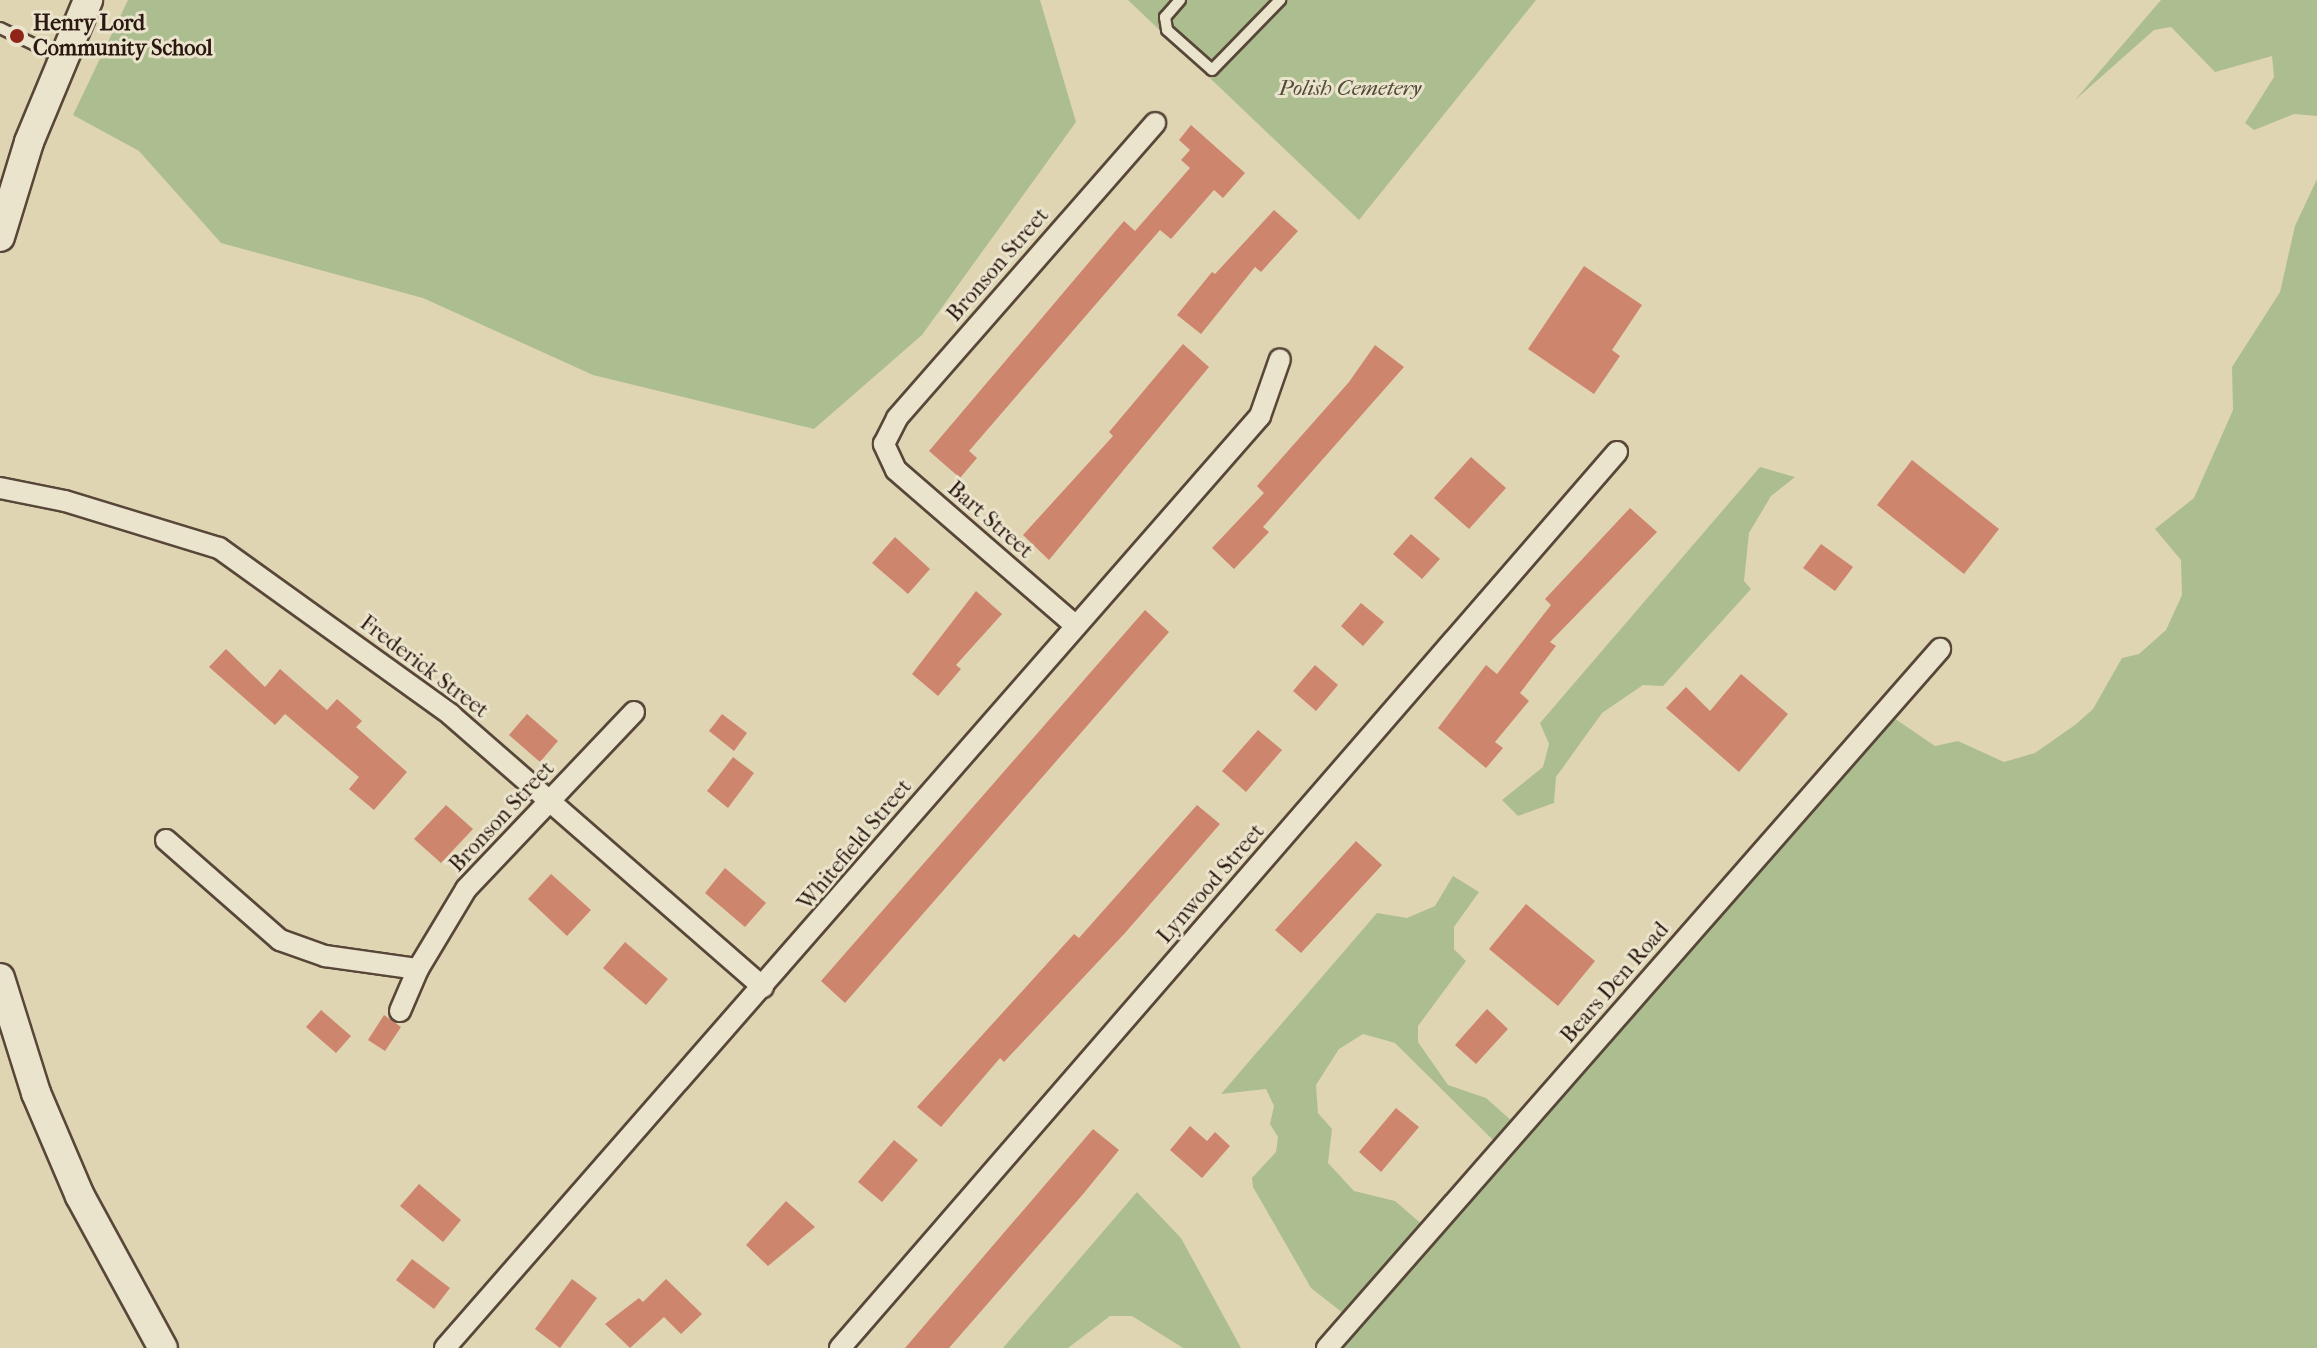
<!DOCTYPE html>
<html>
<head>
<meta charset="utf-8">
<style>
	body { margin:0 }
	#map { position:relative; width:2317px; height:1348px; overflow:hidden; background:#e0d5b2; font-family:"IM FELL French Canon",serif }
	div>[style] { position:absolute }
	.green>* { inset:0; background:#acbe90 }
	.building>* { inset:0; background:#cd856e }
	.roads { filter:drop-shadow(2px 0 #584739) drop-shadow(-2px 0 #584739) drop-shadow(0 2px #584739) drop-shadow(0 -2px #584739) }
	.lane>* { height:10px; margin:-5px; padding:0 5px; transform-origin:5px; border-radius:5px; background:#ebe4cd }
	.street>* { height:20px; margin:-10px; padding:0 10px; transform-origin:10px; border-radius:10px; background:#ebe4cd }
	.secondary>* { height:28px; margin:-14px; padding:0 14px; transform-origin:14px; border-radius:14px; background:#ebe4cd }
	.dots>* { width:22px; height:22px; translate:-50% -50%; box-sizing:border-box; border:4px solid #ebe4cd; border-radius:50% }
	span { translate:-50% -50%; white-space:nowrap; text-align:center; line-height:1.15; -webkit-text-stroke:6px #ebe4cd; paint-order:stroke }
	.poi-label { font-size:22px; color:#2b1811; font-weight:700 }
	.left { translate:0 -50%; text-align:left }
	.park-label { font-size:22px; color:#524a37; font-style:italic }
	.street-label { font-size:22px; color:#2b1811 }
</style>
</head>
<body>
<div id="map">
	<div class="green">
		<div style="clip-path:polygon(128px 0,1040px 0,1076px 122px,922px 335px,814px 429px,593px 375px,423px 298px,221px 243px,139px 151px,73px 115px)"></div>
		<div style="clip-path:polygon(1128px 0,1536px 0,1359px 220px)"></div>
		<div style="clip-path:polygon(2161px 0,2317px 0,2317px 116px,2294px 114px,2254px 130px,2245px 123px,2274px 77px,2272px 56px,2215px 72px,2171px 27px,2154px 30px,2075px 100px)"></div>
		<div style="clip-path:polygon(evenodd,2317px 179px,2317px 1348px,1336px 1348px,1353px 1321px,1311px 1288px,1253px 1187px,1252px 1178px,1276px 1152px,1278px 1137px,1270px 1124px,1274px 1106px,1266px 1089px,1221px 1094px,1377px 913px,1407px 918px,1435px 906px,1453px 876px,1479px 892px,1454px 927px,1454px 949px,1466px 961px,1418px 1026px,1418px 1042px,1448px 1085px,1486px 1098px,1522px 1130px,1888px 714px,1935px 746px,1958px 741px,2004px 762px,2035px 753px,2075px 725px,2093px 709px,2122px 658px,2139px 654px,2166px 630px,2182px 595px,2181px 560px,2155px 529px,2194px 498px,2233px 410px,2232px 367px,2280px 292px,2295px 226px,2317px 179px,1363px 1034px,1395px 1043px,1503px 1150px,1432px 1233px,1395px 1201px,1354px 1191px,1328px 1163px,1332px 1129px,1318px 1113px,1316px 1085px,1339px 1049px,1363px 1034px)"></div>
		<div style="clip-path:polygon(1760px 467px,1795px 477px,1771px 496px,1749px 533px,1744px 581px,1751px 589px,1663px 686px,1643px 685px,1602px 713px,1556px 777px,1554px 803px,1518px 816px,1502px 800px,1543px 767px,1549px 744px,1540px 723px)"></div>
		<div style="clip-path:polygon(1137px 1192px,1181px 1238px,1241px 1348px,1183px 1348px,1132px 1316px,1110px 1316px,1068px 1348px,1003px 1348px)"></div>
	</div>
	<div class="building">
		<div style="clip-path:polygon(1191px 125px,1245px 173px,1223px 198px,1214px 190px,1171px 239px,1160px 230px,969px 451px,977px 458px,960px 478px,929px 451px,1124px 221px,1135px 231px,1190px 168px,1181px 160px,1190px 150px,1179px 140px)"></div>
		<div style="clip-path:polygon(1274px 210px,1298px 231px,1261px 272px,1255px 267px,1201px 334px,1177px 315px,1212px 272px,1215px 274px)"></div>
		<div style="clip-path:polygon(1584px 266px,1642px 305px,1612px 350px,1620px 356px,1594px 394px,1528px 349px)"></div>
		<div style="clip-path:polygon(1183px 344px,1209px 367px,1049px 560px,1023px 535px,1113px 436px,1109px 432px)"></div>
		<div style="clip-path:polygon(1375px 345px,1404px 367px,1263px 527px,1269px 532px,1234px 569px,1212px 548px,1264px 493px,1257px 486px,1349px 382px)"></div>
		<div style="clip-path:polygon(1471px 457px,1506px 488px,1469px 529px,1434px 498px)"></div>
		<div style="clip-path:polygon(1912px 460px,1999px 529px,1964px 574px,1877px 505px)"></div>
		<div style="clip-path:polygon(1630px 508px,1657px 532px,1550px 642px,1556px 646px,1520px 693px,1529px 701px,1495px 742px,1503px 748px,1486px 768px,1438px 728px,1486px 665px,1497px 674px,1551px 605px,1545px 599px)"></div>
		<div style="clip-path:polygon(1411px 534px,1440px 559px,1422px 579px,1393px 554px)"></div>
		<div style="clip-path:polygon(895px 537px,930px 569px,908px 594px,872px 563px)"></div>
		<div style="clip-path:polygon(1821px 544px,1853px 567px,1835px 591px,1803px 568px)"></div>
		<div style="clip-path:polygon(976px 591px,1002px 614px,956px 665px,961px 669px,938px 696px,912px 674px)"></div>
		<div style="clip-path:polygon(1361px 603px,1384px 622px,1363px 646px,1341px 626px)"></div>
		<div style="clip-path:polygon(1145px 610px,1169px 632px,845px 1003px,821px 981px)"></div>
		<div style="clip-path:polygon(226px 649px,265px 687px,280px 669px,327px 710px,337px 699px,362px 721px,356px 727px,407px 772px,374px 810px,349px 789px,359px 777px,285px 714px,275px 725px,209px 667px)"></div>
		<div style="clip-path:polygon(1315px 665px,1338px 685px,1316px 711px,1293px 691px)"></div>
		<div style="clip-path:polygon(1741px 674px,1788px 714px,1739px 772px,1666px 708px,1686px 687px,1710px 711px)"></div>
		<div style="clip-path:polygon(527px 714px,558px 741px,540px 762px,509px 735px)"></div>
		<div style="clip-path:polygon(722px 714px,747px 733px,734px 751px,709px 731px)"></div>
		<div style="clip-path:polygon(1258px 730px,1282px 750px,1246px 792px,1222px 771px)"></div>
		<div style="clip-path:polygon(733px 757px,754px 773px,728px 808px,707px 791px)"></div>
		<div style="clip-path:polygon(446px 805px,473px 829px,441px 863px,414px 839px)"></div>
		<div style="clip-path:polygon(1197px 805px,1220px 824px,1125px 933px,1004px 1062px,1000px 1058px,941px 1127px,917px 1107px,1074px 934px,1079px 938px)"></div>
		<div style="clip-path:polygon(1356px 841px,1382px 865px,1301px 953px,1275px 930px)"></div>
		<div style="clip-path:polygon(725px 868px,766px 903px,745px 927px,705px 893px)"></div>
		<div style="clip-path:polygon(551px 874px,591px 910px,567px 936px,528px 899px)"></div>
		<div style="clip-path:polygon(1526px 904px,1595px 961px,1558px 1006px,1489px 949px)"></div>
		<div style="clip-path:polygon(625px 942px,668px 979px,646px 1005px,603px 968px)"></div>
		<div style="clip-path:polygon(1487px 1009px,1508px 1029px,1476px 1064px,1455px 1045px)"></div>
		<div style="clip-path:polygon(321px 1010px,351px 1036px,336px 1053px,306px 1027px)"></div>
		<div style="clip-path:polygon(384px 1015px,401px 1027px,385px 1051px,368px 1040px)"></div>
		<div style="clip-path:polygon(1396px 1108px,1419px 1127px,1381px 1172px,1359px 1152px)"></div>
		<div style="clip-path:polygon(1190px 1126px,1207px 1141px,1215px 1132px,1230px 1146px,1202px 1178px,1170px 1150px)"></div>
		<div style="clip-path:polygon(1093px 1129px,1119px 1150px,1084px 1193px,949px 1348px,905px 1348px)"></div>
		<div style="clip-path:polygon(894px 1140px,918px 1160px,882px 1202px,858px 1182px)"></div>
		<div style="clip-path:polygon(419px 1184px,461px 1220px,443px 1242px,400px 1206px)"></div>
		<div style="clip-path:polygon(786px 1201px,815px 1227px,768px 1266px,746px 1245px)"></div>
		<div style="clip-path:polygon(412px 1259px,450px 1288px,434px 1309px,396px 1280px)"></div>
		<div style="clip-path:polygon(572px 1279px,597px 1298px,560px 1348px,535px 1329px)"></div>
		<div style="clip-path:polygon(666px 1279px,702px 1314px,681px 1334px,664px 1317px,630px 1348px,605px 1324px,639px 1298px,643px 1302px)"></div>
	</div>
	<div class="roads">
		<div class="lane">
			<div style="left:1180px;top:0;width:23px;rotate:131deg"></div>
			<div style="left:1165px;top:17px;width:13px;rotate:81deg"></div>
			<div style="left:1167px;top:30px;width:60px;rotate:41.6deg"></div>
			<div style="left:1212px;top:70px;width:98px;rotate:-45.8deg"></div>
			<div style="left:0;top:28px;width:69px;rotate:25.8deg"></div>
		</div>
		<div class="street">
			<div style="left:0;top:488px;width:66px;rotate:11.3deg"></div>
			<div style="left:65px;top:501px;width:161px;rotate:17deg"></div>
			<div style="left:219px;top:548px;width:286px;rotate:35.7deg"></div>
			<div style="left:451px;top:715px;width:414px;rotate:41.1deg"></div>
			<div style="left:1076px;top:626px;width:238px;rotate:-139.1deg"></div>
			<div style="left:896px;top:470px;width:29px;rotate:-115deg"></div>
			<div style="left:884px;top:444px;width:29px;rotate:-63deg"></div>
			<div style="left:897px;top:418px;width:392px;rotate:-48.8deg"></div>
			<div style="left:166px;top:840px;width:152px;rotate:41.3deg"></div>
			<div style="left:280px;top:940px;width:48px;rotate:19.6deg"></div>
			<div style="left:325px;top:956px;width:94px;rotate:8deg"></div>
			<div style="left:400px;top:1011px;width:46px;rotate:-66.8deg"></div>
			<div style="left:418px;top:969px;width:93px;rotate:-59deg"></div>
			<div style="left:466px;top:889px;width:244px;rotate:-46.5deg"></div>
			<div style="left:445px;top:1348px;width:1238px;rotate:-48.83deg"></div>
			<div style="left:1260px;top:416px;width:60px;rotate:-70.7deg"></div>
			<div style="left:840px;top:1348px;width:1186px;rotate:-49.07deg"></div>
			<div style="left:1327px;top:1348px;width:930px;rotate:-48.75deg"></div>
		</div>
		<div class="secondary">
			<div style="left:0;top:237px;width:99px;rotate:-73deg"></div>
			<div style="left:29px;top:142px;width:154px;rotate:-67.4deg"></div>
			<div style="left:0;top:978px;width:121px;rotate:72.6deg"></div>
			<div style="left:36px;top:1093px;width:112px;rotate:66.9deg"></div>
			<div style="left:80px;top:1196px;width:173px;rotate:61.4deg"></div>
		</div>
	</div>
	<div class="dots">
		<div style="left:17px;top:36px;background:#8f2418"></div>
	</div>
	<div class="poi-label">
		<span class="left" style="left:33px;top:36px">Henry Lord<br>Community School</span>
	</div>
	<div class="park-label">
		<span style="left:1350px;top:89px">Polish Cemetery</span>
	</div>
	<div class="street-label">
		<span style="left:998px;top:265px;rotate:-49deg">Bronson Street</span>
		<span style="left:990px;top:520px;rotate:41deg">Bart Street</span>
		<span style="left:424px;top:667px;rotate:37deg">Frederick Street</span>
		<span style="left:502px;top:817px;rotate:-47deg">Bronson Street</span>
		<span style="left:855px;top:845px;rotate:-50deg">Whitefield Street</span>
		<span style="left:1211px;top:884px;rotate:-49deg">Lynwood Street</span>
		<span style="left:1615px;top:983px;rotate:-49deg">Bears Den Road</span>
	</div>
</div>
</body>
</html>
